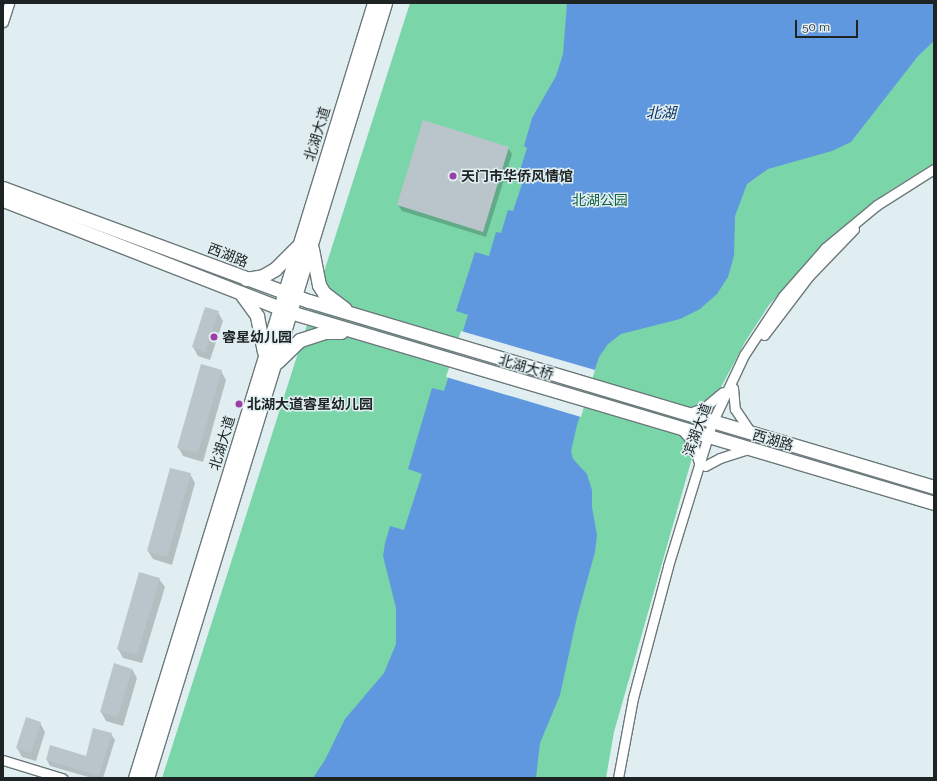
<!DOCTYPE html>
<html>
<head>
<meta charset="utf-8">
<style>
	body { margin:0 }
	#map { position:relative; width:937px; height:781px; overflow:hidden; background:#e0eef1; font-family:Raleway,"Noto Sans SC",sans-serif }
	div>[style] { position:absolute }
	.green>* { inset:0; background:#7ad6a9 }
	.water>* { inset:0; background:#5f98de }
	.pier>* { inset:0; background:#e0eef1 }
	.shadow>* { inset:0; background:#0003 }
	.building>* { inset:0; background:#b9c5cb }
	.roads { filter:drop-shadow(1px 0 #6c797b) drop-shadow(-1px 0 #6c797b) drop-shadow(0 1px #6c797b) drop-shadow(0 -1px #6c797b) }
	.minor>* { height:9px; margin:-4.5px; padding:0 4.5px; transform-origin:4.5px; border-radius:4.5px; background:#fff }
	.secondary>* { height:13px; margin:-6.5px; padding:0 6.5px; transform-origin:6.5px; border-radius:6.5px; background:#fff }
	.dots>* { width:11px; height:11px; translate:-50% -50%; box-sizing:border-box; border:2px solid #e0eef1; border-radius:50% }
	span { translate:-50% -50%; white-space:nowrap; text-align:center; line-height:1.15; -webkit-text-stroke:3px #e0eef1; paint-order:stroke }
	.street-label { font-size:14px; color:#1e2324 }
	.poi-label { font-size:14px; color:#1e2324; font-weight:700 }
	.left { translate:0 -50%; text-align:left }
	.park-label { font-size:14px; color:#166445 }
	.water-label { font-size:15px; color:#08315e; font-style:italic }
	.frame { position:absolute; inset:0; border:4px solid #1e2324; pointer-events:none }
	.scale { position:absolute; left:795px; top:20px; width:63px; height:18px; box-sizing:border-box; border:2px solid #1e2324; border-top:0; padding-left:5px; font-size:12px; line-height:14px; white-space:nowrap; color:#1e2324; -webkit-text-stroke:3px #e0eef1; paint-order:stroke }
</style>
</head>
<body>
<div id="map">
	<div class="green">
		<div style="clip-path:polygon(410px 3px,934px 3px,934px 163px,886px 193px,825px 242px,769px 305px,745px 342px,702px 423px,614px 732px,606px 778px,162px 778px)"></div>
	</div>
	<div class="water">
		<div style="clip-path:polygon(567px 3px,934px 3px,934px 41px,918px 56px,851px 142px,832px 151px,768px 169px,747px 184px,735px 216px,734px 256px,728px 277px,717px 294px,700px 309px,680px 319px,621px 334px,608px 344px,599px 357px,577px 425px,571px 451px,573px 459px,587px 474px,592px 490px,592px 507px,597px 535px,595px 552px,577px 617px,560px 695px,540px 743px,536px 778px,313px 778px,325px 760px,345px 719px,384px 673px,396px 644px,396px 608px,383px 556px,385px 543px,390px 526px,404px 530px,422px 474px,408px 469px,432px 388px,444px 391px,468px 315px,456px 311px,475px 252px,489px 256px,496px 232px,501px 233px,508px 210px,513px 211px,525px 175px,519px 173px,527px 148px,524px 146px,532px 118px,556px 76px,563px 54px)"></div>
	</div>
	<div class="pier">
		<div style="clip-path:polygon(461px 331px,595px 370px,581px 417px,446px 377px)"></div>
	</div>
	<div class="shadow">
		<div style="clip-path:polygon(508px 148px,512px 154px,486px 237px,402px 211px,398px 205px)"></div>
		<div style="clip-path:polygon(218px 312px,223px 321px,210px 360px,198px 356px,193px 347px)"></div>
		<div style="clip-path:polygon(221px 371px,226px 380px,203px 462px,183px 456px,178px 447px)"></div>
		<div style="clip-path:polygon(190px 474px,195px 483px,172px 565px,153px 559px,148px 551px)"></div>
		<div style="clip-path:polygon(159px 579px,165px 587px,142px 663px,123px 658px,118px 649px)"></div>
		<div style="clip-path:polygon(132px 669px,137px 678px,123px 726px,106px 721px,101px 712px)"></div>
		<div style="clip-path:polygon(40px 723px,45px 732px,36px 761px,22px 757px,17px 748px)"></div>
		<div style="clip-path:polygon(111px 734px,115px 740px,103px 778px,92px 778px,50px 766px,47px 760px,87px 757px)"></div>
	</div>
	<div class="building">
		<div style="clip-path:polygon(423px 120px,509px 147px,483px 232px,397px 205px)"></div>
		<div style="clip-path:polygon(205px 307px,219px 311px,205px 352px,192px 347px)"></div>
		<div style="clip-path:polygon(201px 364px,222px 370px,198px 453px,177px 448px)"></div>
		<div style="clip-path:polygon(170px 468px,191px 473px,167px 557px,147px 551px)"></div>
		<div style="clip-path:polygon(139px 572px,160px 578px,137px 655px,117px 649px)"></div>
		<div style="clip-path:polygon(114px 663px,132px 669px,118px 717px,100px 712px)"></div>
		<div style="clip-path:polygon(26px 717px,41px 722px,31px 753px,16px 748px)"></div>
		<div style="clip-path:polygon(93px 728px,112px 733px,99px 776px,46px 760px,50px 745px,86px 756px)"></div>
	</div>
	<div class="roads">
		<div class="minor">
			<div style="left:3px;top:22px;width:20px;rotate:-72deg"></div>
			<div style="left:764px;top:335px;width:74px;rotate:-52.7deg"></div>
			<div style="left:809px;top:276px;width:65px;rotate:-46.2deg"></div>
			<div style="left:733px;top:388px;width:21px;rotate:85deg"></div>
			<div style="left:735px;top:409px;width:29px;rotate:56deg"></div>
			<div style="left:687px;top:414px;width:19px;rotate:-21deg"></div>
			<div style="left:705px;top:407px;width:23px;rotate:-40deg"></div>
			<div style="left:682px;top:430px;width:15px;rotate:48deg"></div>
			<div style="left:692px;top:441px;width:23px;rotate:72deg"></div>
			<div style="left:705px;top:466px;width:17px;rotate:-28deg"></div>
			<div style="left:720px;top:458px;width:28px;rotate:-18deg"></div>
			<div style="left:3px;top:760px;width:62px;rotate:17deg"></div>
			<div style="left:618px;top:778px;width:81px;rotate:-79.4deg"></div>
			<div style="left:633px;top:698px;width:137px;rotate:-75.1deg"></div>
			<div style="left:668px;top:566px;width:150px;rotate:-72.9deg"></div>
			<div style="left:712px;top:423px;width:75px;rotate:-64.8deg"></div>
			<div style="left:744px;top:355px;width:71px;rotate:-56.5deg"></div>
			<div style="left:783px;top:296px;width:64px;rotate:-48.8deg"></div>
			<div style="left:825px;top:248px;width:67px;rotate:-39.6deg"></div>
			<div style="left:877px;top:205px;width:67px;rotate:-32.3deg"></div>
		</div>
		<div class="secondary">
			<div style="left:3px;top:188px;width:326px;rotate:20.3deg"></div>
			<div style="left:309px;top:301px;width:652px;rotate:16.57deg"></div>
			<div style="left:3px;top:200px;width:308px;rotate:21.3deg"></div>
			<div style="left:290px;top:312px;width:672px;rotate:16.52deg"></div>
			<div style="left:312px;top:249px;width:37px;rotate:79deg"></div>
			<div style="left:319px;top:285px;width:9px;rotate:58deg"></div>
			<div style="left:324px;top:293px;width:26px;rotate:37deg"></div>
			<div style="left:246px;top:279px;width:17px;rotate:-10deg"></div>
			<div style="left:263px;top:276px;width:14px;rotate:-30deg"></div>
			<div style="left:275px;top:269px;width:31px;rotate:-45deg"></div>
			<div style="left:242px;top:295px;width:26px;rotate:54deg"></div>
			<div style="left:257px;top:316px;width:36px;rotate:79deg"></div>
			<div style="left:277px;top:362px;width:32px;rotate:-44deg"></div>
			<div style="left:300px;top:340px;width:26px;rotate:-18deg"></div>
			<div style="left:325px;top:332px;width:16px"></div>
			<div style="left:135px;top:778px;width:811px;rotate:-72.86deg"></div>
			<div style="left:147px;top:778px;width:811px;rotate:-72.93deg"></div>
		</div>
	</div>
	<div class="dots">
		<div style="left:453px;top:176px;background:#9c3ea7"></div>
		<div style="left:214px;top:337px;background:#9c3ea7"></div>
		<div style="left:239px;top:404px;background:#9c3ea7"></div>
	</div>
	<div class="street-label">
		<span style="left:317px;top:134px;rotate:-73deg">北湖大道</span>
		<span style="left:228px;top:255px;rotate:21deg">西湖路</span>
		<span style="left:526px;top:367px;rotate:16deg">北湖大桥</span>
		<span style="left:697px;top:430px;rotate:-70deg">滨湖大道</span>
		<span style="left:773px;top:440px;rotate:16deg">西湖路</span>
		<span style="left:222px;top:443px;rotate:-73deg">北湖大道</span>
	</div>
	<div class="poi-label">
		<span class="left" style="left:461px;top:176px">天门市华侨风情馆</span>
		<span class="left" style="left:222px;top:337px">睿星幼儿园</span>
		<span class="left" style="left:247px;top:404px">北湖大道睿星幼儿园</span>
	</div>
	<div class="park-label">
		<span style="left:600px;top:200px">北湖公园</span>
	</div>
	<div class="water-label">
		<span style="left:661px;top:114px">北湖</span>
	</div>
	<div class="frame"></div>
	<div class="scale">50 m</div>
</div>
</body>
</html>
